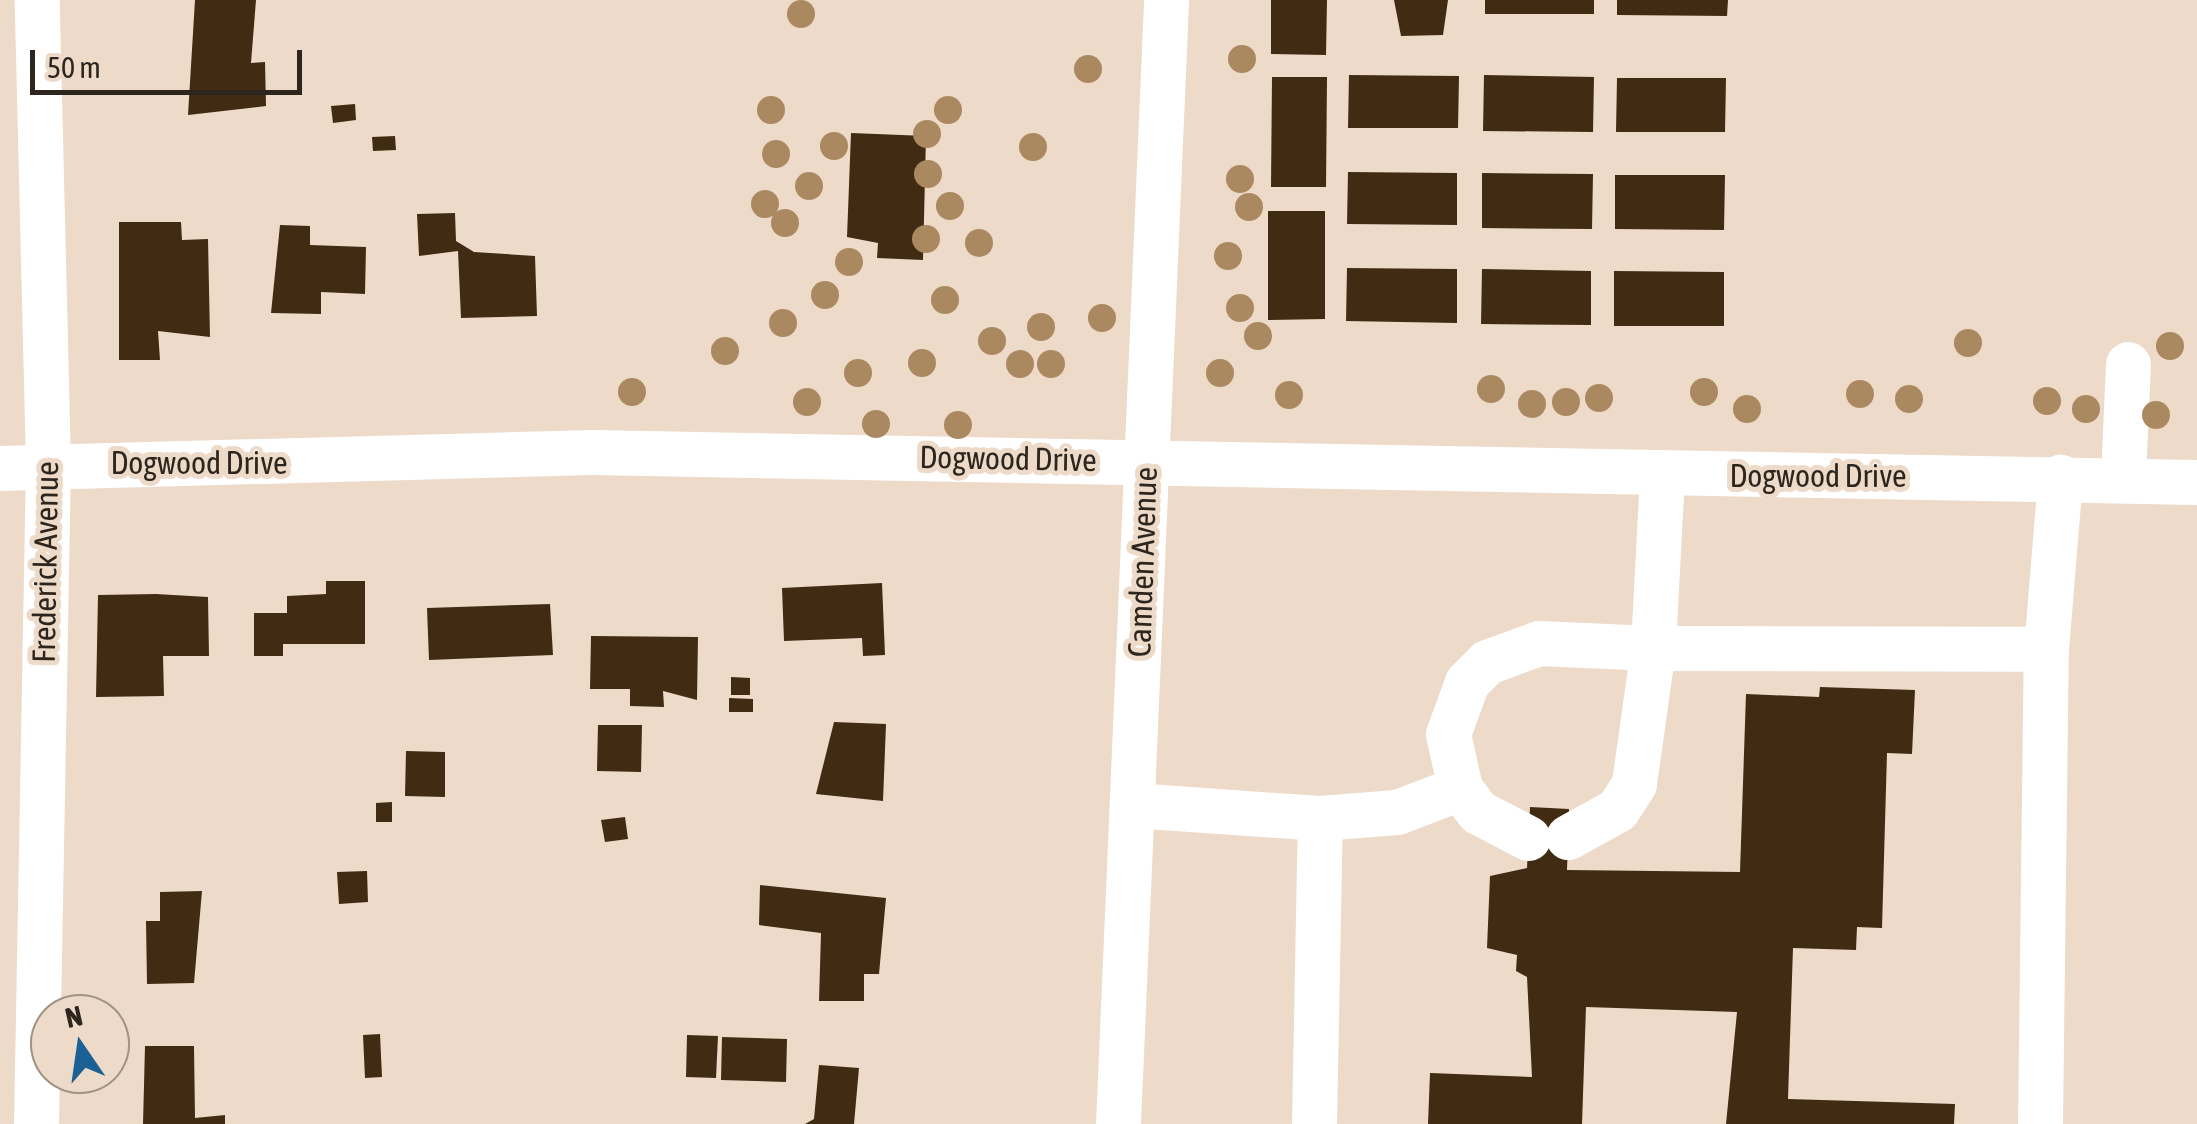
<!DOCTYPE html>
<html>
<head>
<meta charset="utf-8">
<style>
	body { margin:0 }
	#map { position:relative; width:2197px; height:1124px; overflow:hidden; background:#eddac8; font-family:"Asap Condensed",sans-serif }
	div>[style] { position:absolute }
	.building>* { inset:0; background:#412b13 }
	.minor>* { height:45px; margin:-22.5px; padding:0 22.5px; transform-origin:22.5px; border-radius:22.5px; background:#fff }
	.trees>* { width:28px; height:28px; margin:-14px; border-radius:50%; background:#aa8961 }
	span { translate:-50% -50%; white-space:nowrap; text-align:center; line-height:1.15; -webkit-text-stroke:10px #eddac8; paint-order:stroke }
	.street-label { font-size:32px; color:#2d261f }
	.north { position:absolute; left:30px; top:994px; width:100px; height:100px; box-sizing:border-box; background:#eddac8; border:2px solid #a09284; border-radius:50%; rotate:347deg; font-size:28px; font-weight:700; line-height:40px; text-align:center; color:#2d261f }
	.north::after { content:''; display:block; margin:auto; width:35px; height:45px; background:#1c6195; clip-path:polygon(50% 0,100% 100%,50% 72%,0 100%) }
	.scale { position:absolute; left:30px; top:50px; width:272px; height:45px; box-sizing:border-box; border:5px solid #2d261f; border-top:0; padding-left:12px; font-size:30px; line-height:35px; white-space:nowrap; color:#2d261f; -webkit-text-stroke:8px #eddac8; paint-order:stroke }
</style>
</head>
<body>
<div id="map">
	<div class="building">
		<div style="clip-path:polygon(195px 0,256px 0,251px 63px,265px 62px,266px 106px,188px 115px)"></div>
		<div style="clip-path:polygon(1271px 0,1327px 0,1326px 55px,1271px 54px)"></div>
		<div style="clip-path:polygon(1394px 0,1448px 0,1443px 35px,1401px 36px)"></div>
		<div style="clip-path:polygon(1485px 0,1594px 0,1594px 14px,1485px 14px)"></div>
		<div style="clip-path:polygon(1617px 0,1728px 0,1727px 16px,1617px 15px)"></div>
		<div style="clip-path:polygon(1349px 75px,1459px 76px,1458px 128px,1348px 128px)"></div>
		<div style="clip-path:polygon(1484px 75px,1594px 77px,1593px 132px,1483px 131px)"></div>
		<div style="clip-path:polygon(1272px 77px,1327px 77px,1326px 187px,1271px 187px)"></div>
		<div style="clip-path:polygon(1617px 78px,1726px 78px,1725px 132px,1616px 132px)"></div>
		<div style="clip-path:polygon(355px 104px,356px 120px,333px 123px,331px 106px)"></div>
		<div style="clip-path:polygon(851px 133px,926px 136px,923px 260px,877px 258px,878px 243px,847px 237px)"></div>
		<div style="clip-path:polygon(395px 136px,396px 150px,373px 151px,372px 137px)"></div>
		<div style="clip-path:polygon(1348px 172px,1457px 173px,1457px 225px,1347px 224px)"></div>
		<div style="clip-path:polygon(1482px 173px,1593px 174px,1592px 229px,1482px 228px)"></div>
		<div style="clip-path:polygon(1615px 175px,1725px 175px,1724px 230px,1615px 229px)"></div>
		<div style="clip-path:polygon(1268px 211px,1325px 211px,1325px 319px,1268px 320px)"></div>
		<div style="clip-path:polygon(455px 213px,456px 241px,474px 252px,535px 256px,537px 316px,461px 318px,458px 251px,419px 256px,417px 214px)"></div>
		<div style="clip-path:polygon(119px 222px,181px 222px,182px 240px,208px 239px,210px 337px,158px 331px,160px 360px,119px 360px)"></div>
		<div style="clip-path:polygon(280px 225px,310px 226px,310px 245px,366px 247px,365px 294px,321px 292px,321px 314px,271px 313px)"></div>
		<div style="clip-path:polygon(1347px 268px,1457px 269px,1457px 323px,1346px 321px)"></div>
		<div style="clip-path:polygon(1482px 269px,1591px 271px,1591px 325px,1481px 324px)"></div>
		<div style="clip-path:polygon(1614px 271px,1724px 272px,1724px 326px,1614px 326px)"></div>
		<div style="clip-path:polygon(326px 581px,365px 581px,365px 644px,283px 644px,283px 656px,254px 656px,254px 613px,287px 613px,287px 596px,326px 594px)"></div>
		<div style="clip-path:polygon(882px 583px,885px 655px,863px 656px,862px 638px,784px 641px,782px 588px)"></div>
		<div style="clip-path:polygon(156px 594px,208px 597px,209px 656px,163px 656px,164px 696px,96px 697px,98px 595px)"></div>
		<div style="clip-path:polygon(550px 604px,553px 655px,429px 660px,427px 608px)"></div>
		<div style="clip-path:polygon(591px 636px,698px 637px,697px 700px,663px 691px,664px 707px,630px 706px,630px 689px,590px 689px)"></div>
		<div style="clip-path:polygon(731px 677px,750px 678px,750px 695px,731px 695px)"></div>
		<div style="clip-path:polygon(1820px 687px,1915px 690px,1912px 754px,1887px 753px,1882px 928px,1857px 927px,1856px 950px,1793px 948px,1788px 1099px,1955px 1104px,1954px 1124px,1726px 1124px,1737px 1012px,1586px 1007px,1582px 1124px,1428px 1124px,1430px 1073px,1532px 1077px,1527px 977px,1516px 971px,1517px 955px,1487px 948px,1490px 876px,1527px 868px,1530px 807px,1569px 809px,1567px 870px,1740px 872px,1746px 694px,1819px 697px)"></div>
		<div style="clip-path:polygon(729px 698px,753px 699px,753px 712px,729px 712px)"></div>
		<div style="clip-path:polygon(834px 722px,886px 724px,883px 801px,816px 794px)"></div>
		<div style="clip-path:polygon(598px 725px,642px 725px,641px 772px,597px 771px)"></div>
		<div style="clip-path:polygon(406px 751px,445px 752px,445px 797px,405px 796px)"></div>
		<div style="clip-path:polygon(392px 802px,392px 822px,376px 822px,376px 803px)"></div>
		<div style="clip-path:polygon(625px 817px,628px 839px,605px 842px,601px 820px)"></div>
		<div style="clip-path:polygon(367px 871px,368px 902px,339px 904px,337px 872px)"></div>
		<div style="clip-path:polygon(760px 885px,886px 898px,879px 974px,864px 974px,864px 1001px,819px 1001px,821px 933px,759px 925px)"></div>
		<div style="clip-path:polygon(202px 891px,194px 983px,147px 984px,146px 921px,160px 921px,160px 892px)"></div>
		<div style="clip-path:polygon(380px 1034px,382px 1077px,365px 1078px,363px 1035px)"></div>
		<div style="clip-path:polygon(687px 1035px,718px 1036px,716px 1078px,686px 1077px)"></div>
		<div style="clip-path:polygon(722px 1037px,787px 1039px,786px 1082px,721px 1080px)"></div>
		<div style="clip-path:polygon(145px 1046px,194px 1046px,195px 1118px,225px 1115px,225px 1124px,143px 1124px)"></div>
		<div style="clip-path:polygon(819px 1065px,859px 1068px,854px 1124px,805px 1124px,814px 1119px)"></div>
	</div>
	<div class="minor">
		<div style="left:0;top:468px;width:592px;rotate:-1.55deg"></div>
		<div style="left:592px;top:452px;width:1605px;rotate:1.07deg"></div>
		<div style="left:1662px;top:475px;width:173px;rotate:93deg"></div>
		<div style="left:1653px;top:648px;width:393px;rotate:0.1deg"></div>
		<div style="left:2046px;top:649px;width:173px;rotate:-85.3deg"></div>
		<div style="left:2123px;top:478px;width:114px;rotate:-87.5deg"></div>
		<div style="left:1133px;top:805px;width:187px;rotate:4deg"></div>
		<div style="left:1320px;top:818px;width:77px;rotate:-4.5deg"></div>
		<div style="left:1397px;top:812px;width:67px;rotate:-20.9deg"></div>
		<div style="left:1528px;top:838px;width:56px;rotate:-152.5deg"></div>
		<div style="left:1478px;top:812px;width:30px;rotate:-127deg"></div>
		<div style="left:1460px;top:788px;width:55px;rotate:-102.5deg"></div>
		<div style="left:1448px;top:734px;width:55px;rotate:-69.9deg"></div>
		<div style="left:1467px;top:682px;width:28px;rotate:-45deg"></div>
		<div style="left:1487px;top:662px;width:55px;rotate:-20.1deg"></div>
		<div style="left:1539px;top:643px;width:114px;rotate:2.5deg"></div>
		<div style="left:1653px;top:648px;width:137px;rotate:98deg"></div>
		<div style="left:1634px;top:784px;width:31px;rotate:123deg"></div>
		<div style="left:1617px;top:810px;width:56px;rotate:151.1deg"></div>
		<div style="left:36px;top:1124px;width:660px;rotate:-88.96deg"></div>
		<div style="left:48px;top:464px;width:464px;rotate:-91.4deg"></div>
		<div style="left:1118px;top:1124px;width:1125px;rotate:-87.55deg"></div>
		<div style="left:1314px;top:1124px;width:306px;rotate:-88.9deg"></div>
		<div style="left:2040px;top:1124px;width:475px;rotate:-89.3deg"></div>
	</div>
	<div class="trees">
		<div style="left:801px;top:14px"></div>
		<div style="left:1242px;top:59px"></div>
		<div style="left:1088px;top:69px"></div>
		<div style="left:771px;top:110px"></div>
		<div style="left:948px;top:110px"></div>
		<div style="left:927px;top:134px"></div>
		<div style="left:834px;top:146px"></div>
		<div style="left:1033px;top:147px"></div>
		<div style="left:776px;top:154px"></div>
		<div style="left:928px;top:174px"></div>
		<div style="left:1240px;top:179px"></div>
		<div style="left:809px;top:186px"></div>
		<div style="left:765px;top:204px"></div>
		<div style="left:950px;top:206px"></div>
		<div style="left:1249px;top:207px"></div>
		<div style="left:785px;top:223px"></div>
		<div style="left:926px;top:239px"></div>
		<div style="left:979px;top:243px"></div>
		<div style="left:1228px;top:256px"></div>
		<div style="left:849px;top:262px"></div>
		<div style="left:825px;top:295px"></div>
		<div style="left:945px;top:300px"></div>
		<div style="left:1240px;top:308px"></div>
		<div style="left:1102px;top:318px"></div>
		<div style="left:783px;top:323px"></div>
		<div style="left:1041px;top:327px"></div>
		<div style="left:1258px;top:336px"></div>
		<div style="left:992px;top:341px"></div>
		<div style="left:1968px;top:343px"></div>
		<div style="left:2170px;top:346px"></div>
		<div style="left:725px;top:351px"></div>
		<div style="left:922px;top:363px"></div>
		<div style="left:1020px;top:364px"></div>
		<div style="left:1051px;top:364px"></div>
		<div style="left:858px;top:373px"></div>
		<div style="left:1220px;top:373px"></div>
		<div style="left:1491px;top:389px"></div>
		<div style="left:632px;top:392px"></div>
		<div style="left:1704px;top:392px"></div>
		<div style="left:1860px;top:394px"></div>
		<div style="left:1289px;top:395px"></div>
		<div style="left:1599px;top:398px"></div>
		<div style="left:1909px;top:399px"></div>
		<div style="left:2047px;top:401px"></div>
		<div style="left:807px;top:402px"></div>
		<div style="left:1566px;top:402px"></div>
		<div style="left:1532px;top:404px"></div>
		<div style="left:1747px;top:409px"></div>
		<div style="left:2086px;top:409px"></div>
		<div style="left:2156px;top:415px"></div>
		<div style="left:876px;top:424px"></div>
		<div style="left:958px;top:425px"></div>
	</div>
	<div class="street-label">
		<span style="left:1008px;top:459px;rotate:1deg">Dogwood Drive</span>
		<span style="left:199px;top:463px">Dogwood Drive</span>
		<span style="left:1818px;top:476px">Dogwood Drive</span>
		<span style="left:46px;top:562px;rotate:-89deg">Frederick Avenue</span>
		<span style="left:1143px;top:562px;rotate:-88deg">Camden Avenue</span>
	</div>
	<div class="north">N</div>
	<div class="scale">50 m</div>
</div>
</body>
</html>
